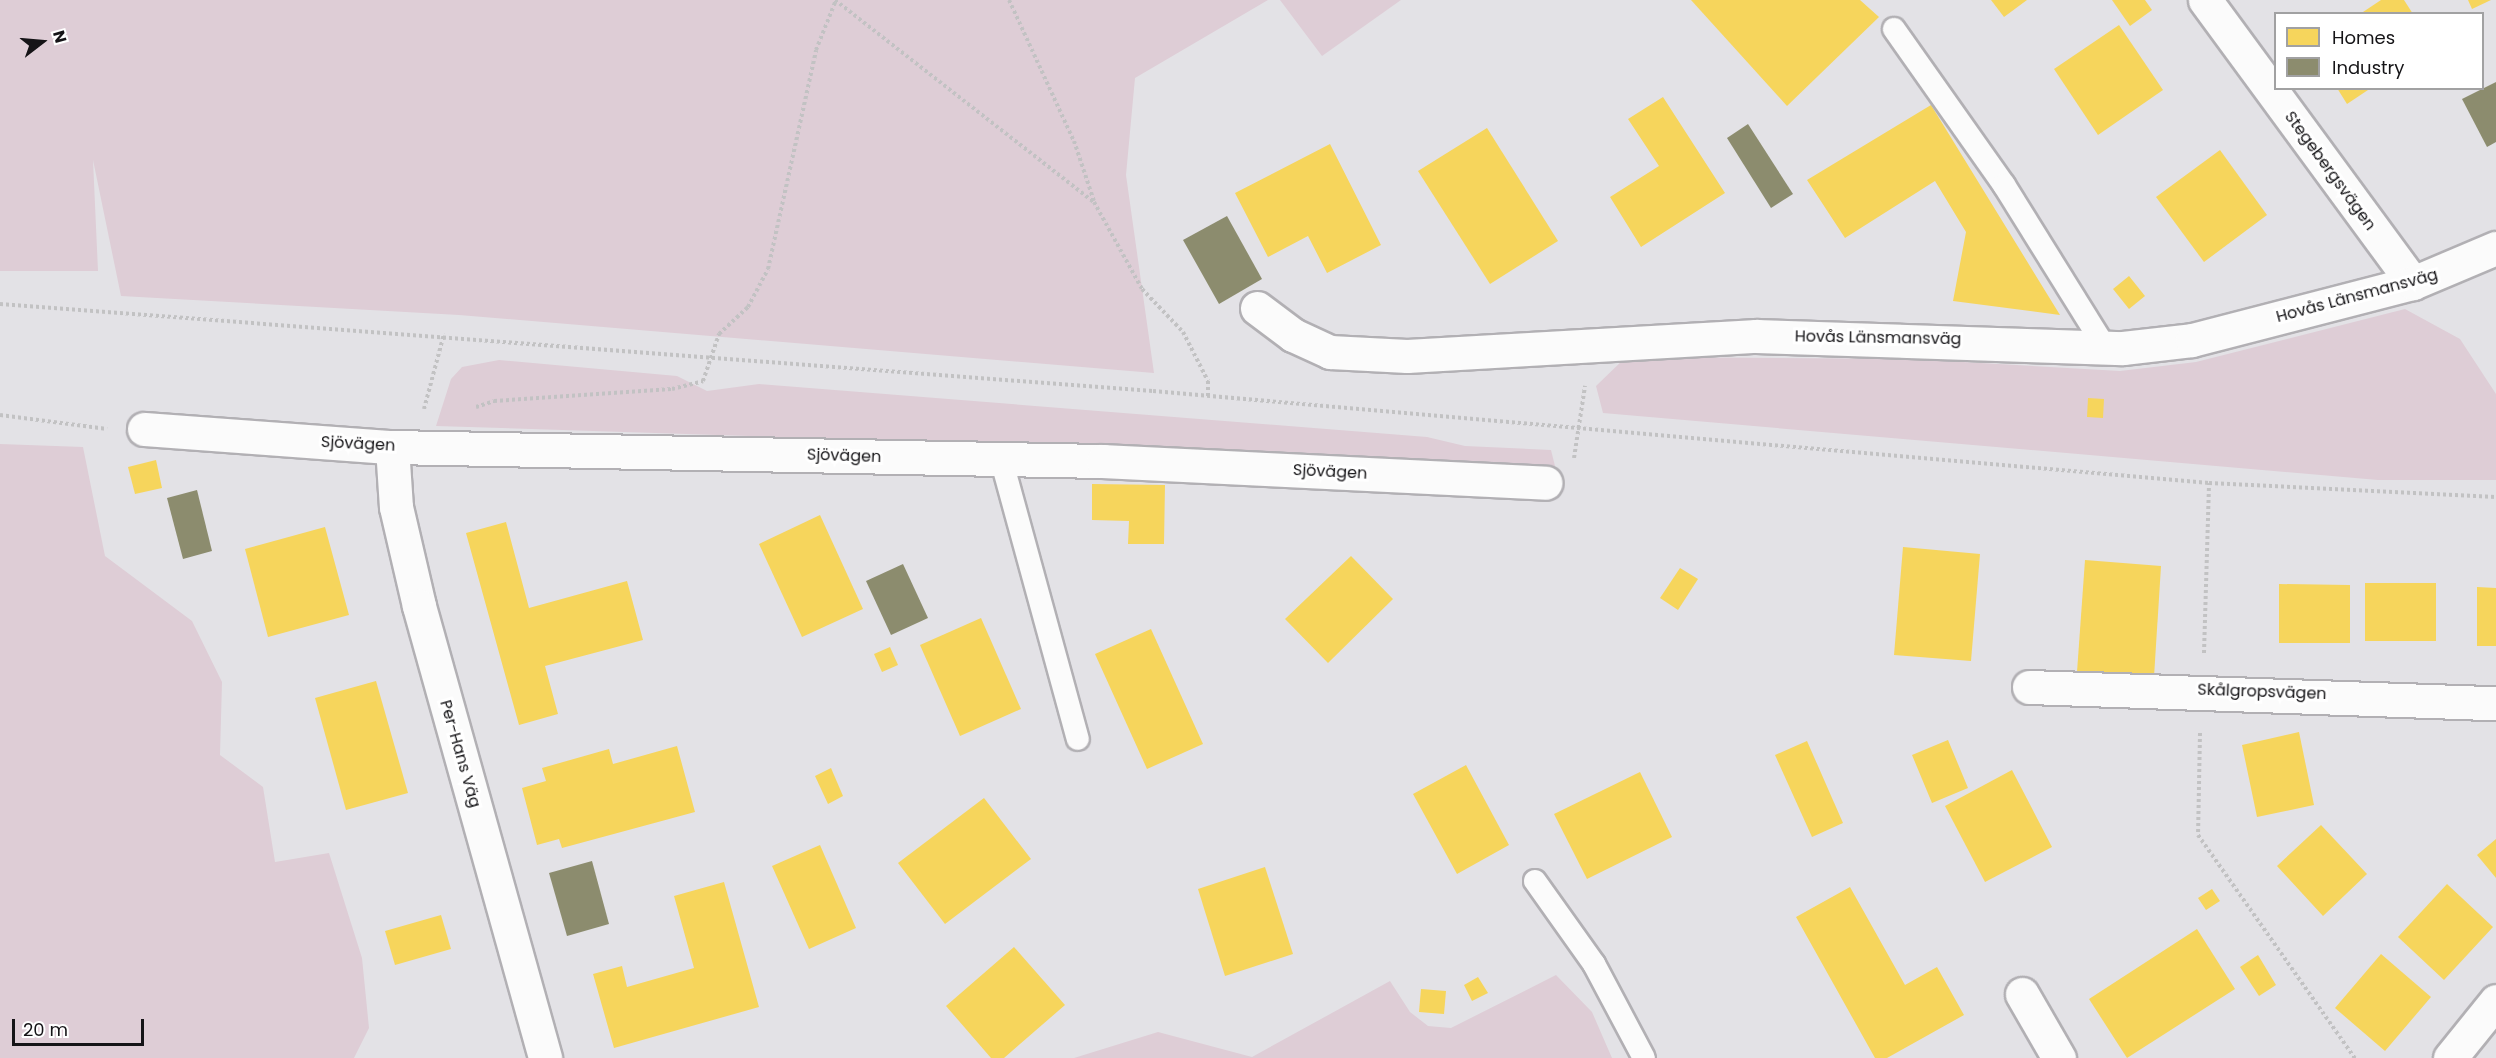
<!DOCTYPE html>
<html>
<head>
<meta charset="utf-8">
<style>
	body { margin:0 }
	#map { position:relative; width:2496px; height:1058px; overflow:hidden; background:#e3e2e6; font-family:Poppins,sans-serif }
	div>[style] { position:absolute }
	.green>* { inset:0; background:#decdd6 }
	.homes>* { inset:0; background:#f6d55c }
	.industry>* { inset:0; background:#8c8c6e }
	.path>* { height:4px; margin-top:-2px; transform-origin:0; background:repeating-linear-gradient(90deg,#c2c2c3 0 3px,transparent 0 6px) }
	.roads { filter:drop-shadow(2px 0 #b2b0b4) drop-shadow(-2px 0 #b2b0b4) drop-shadow(0 2px #b2b0b4) drop-shadow(0 -2px #b2b0b4) }
	.lane>* { height:22px; margin:-11px; padding:0 11px; transform-origin:11px; border-radius:11px; background:#fbfbfb }
	.street>* { height:33px; margin:-16.5px; padding:0 16.5px; transform-origin:16.5px; border-radius:16.5px; background:#fbfbfb }
	span { translate:-50% -50%; white-space:nowrap; text-align:center; line-height:1.15; -webkit-text-stroke:6px #fff; paint-order:stroke }
	.street-label { font-size:16px; color:#151417 }
	.legend { position:absolute; left:2274px; top:12px; width:210px; height:78px; box-sizing:border-box; background:#fff; border:2px solid #a1a1a2; margin:0; padding:8px 10px; list-style:none; font-size:18px; color:#151417 }
	.legend li { display:flex; align-items:center; gap:12px; height:30px }
	.legend b { width:30px; border:2px solid #a1a1a2 }
	.north { position:absolute; left:12px; top:12px; width:60px; height:60px; -webkit-text-stroke:4px #fff; paint-order:stroke; rotate:74deg; font-size:16px; font-weight:700; line-height:24px; text-align:center; color:#151417 }
	.north::after { content:''; display:block; margin:auto; width:21px; height:27px; background:#151417; clip-path:polygon(50% 0,100% 100%,50% 72%,0 100%) }
	.scale { position:absolute; left:12px; top:1019px; width:132px; height:27px; box-sizing:border-box; border:3px solid #151417; border-top:0; padding-left:8px; font-size:18px; line-height:21px; white-space:nowrap; color:#151417; -webkit-text-stroke:4px #fff; paint-order:stroke }
</style>
</head>
<body>
<div id="map">
	<div class="green">
		<div style="clip-path:polygon(0 0,1268px 0,1135px 78px,1126px 175px,1154px 373px,459px 315px,121px 296px,93px 160px,98px 271px,0 271px)"></div>
		<div style="clip-path:polygon(1280px 0,1401px 0,1322px 56px)"></div>
		<div style="clip-path:polygon(2405px 309px,2460px 339px,2496px 394px,2496px 480px,2378px 480px,1603px 413px,1596px 386px,1626px 357px,1910px 359px,2120px 371px,2196px 362px)"></div>
		<div style="clip-path:polygon(499px 360px,677px 376px,707px 391px,759px 384px,1427px 437px,1465px 446px,1551px 450px,1555px 466px,1538px 472px,968px 443px,436px 426px,451px 379px,462px 367px)"></div>
		<div style="clip-path:polygon(0 444px,83px 447px,105px 556px,192px 621px,222px 682px,220px 755px,263px 787px,275px 862px,329px 853px,362px 958px,369px 1028px,354px 1058px,0 1058px)"></div>
		<div style="clip-path:polygon(1556px 975px,1592px 1012px,1612px 1058px,1074px 1058px,1158px 1032px,1252px 1057px,1390px 981px,1410px 1012px,1428px 1026px,1451px 1028px)"></div>
	</div>
	<div class="homes">
		<div style="clip-path:polygon(1691px 0,1860px 0,1879px 17px,1787px 106px)"></div>
		<div style="clip-path:polygon(1991px 0,2027px 0,2004px 17px)"></div>
		<div style="clip-path:polygon(2112px 0,2145px 0,2152px 10px,2130px 26px)"></div>
		<div style="clip-path:polygon(2381px 0,2404px 0,2413px 14px,2360px 14px)"></div>
		<div style="clip-path:polygon(2468px 0,2491px 0,2472px 9px)"></div>
		<div style="clip-path:polygon(2119px 25px,2163px 90px,2098px 135px,2054px 69px)"></div>
		<div style="clip-path:polygon(2337px 88px,2371px 88px,2347px 104px)"></div>
		<div style="clip-path:polygon(1663px 97px,1725px 193px,1641px 247px,1610px 197px,1659px 166px,1628px 119px)"></div>
		<div style="clip-path:polygon(1931px 105px,2060px 315px,1953px 301px,1966px 232px,1935px 181px,1845px 238px,1807px 180px)"></div>
		<div style="clip-path:polygon(1487px 128px,1558px 241px,1490px 284px,1418px 171px)"></div>
		<div style="clip-path:polygon(1330px 144px,1381px 245px,1327px 273px,1308px 236px,1268px 257px,1235px 193px)"></div>
		<div style="clip-path:polygon(2220px 150px,2267px 215px,2204px 262px,2156px 197px)"></div>
		<div style="clip-path:polygon(2129px 276px,2145px 296px,2129px 309px,2113px 289px)"></div>
		<div style="clip-path:polygon(2088px 398px,2104px 399px,2103px 418px,2087px 417px)"></div>
		<div style="clip-path:polygon(156px 460px,162px 488px,135px 494px,128px 467px)"></div>
		<div style="clip-path:polygon(1092px 484px,1165px 485px,1164px 544px,1128px 544px,1129px 521px,1092px 520px)"></div>
		<div style="clip-path:polygon(820px 515px,863px 609px,802px 637px,759px 544px)"></div>
		<div style="clip-path:polygon(506px 522px,529px 608px,627px 581px,643px 640px,545px 666px,558px 714px,519px 725px,466px 533px)"></div>
		<div style="clip-path:polygon(325px 527px,349px 615px,268px 637px,245px 549px)"></div>
		<div style="clip-path:polygon(1903px 547px,1980px 554px,1971px 661px,1894px 655px)"></div>
		<div style="clip-path:polygon(1351px 556px,1393px 599px,1328px 663px,1285px 619px)"></div>
		<div style="clip-path:polygon(2085px 560px,2161px 566px,2154px 677px,2077px 672px)"></div>
		<div style="clip-path:polygon(1680px 568px,1698px 579px,1678px 610px,1660px 598px)"></div>
		<div style="clip-path:polygon(2365px 583px,2436px 583px,2436px 641px,2365px 641px)"></div>
		<div style="clip-path:polygon(2279px 584px,2350px 585px,2350px 643px,2279px 643px)"></div>
		<div style="clip-path:polygon(2477px 587px,2496px 588px,2496px 646px,2477px 646px)"></div>
		<div style="clip-path:polygon(981px 618px,1021px 709px,960px 736px,920px 645px)"></div>
		<div style="clip-path:polygon(1151px 629px,1203px 744px,1147px 769px,1095px 654px)"></div>
		<div style="clip-path:polygon(890px 647px,898px 665px,882px 672px,874px 654px)"></div>
		<div style="clip-path:polygon(376px 681px,408px 793px,346px 810px,315px 698px)"></div>
		<div style="clip-path:polygon(2299px 732px,2314px 805px,2257px 817px,2242px 745px)"></div>
		<div style="clip-path:polygon(1948px 740px,1968px 788px,1932px 803px,1912px 755px)"></div>
		<div style="clip-path:polygon(1807px 741px,1843px 823px,1812px 837px,1775px 755px)"></div>
		<div style="clip-path:polygon(677px 746px,695px 812px,562px 848px,559px 839px,537px 845px,522px 788px,546px 781px,542px 768px,609px 749px,613px 764px)"></div>
		<div style="clip-path:polygon(1466px 765px,1509px 845px,1457px 874px,1413px 794px)"></div>
		<div style="clip-path:polygon(831px 768px,843px 796px,828px 804px,815px 776px)"></div>
		<div style="clip-path:polygon(2012px 770px,2052px 847px,1985px 882px,1945px 806px)"></div>
		<div style="clip-path:polygon(1640px 772px,1672px 837px,1587px 879px,1554px 814px)"></div>
		<div style="clip-path:polygon(984px 798px,1031px 859px,945px 924px,898px 863px)"></div>
		<div style="clip-path:polygon(2321px 825px,2367px 874px,2323px 916px,2277px 866px)"></div>
		<div style="clip-path:polygon(2496px 839px,2496px 878px,2477px 855px)"></div>
		<div style="clip-path:polygon(820px 845px,856px 928px,809px 949px,772px 866px)"></div>
		<div style="clip-path:polygon(1265px 867px,1293px 954px,1225px 976px,1198px 889px)"></div>
		<div style="clip-path:polygon(724px 882px,759px 1007px,614px 1048px,593px 974px,622px 966px,627px 987px,694px 968px,674px 896px)"></div>
		<div style="clip-path:polygon(2447px 884px,2493px 927px,2444px 980px,2398px 937px)"></div>
		<div style="clip-path:polygon(1850px 887px,1905px 985px,1937px 967px,1964px 1015px,1887px 1058px,1875px 1058px,1796px 917px)"></div>
		<div style="clip-path:polygon(2212px 889px,2220px 901px,2206px 910px,2198px 898px)"></div>
		<div style="clip-path:polygon(441px 915px,451px 949px,395px 965px,385px 931px)"></div>
		<div style="clip-path:polygon(2197px 929px,2235px 989px,2127px 1058px,2089px 999px)"></div>
		<div style="clip-path:polygon(1014px 947px,1065px 1005px,1004px 1058px,991px 1058px,946px 1006px)"></div>
		<div style="clip-path:polygon(2381px 954px,2431px 997px,2385px 1051px,2335px 1008px)"></div>
		<div style="clip-path:polygon(2258px 955px,2276px 985px,2259px 996px,2240px 967px)"></div>
		<div style="clip-path:polygon(1478px 977px,1488px 993px,1472px 1001px,1464px 985px)"></div>
		<div style="clip-path:polygon(1421px 989px,1446px 991px,1444px 1014px,1419px 1012px)"></div>
	</div>
	<div class="industry">
		<div style="clip-path:polygon(2496px 82px,2496px 142px,2487px 147px,2462px 99px)"></div>
		<div style="clip-path:polygon(1748px 124px,1793px 194px,1771px 208px,1727px 138px)"></div>
		<div style="clip-path:polygon(1227px 216px,1262px 279px,1219px 304px,1183px 240px)"></div>
		<div style="clip-path:polygon(197px 490px,212px 551px,183px 559px,167px 498px)"></div>
		<div style="clip-path:polygon(903px 564px,928px 618px,891px 635px,866px 581px)"></div>
		<div style="clip-path:polygon(592px 861px,609px 924px,567px 936px,549px 873px)"></div>
	</div>
	<div class="path">
		<div style="left:835px;top:0;width:328px;rotate:38deg"></div>
		<div style="left:1094px;top:202px;width:99px;rotate:61.1deg"></div>
		<div style="left:1142px;top:289px;width:59px;rotate:46.4deg"></div>
		<div style="left:1183px;top:332px;width:55px;rotate:63deg"></div>
		<div style="left:1208px;top:381px;width:15px;rotate:90deg"></div>
		<div style="left:1009px;top:0;width:155px;rotate:65.3deg"></div>
		<div style="left:1074px;top:141px;width:63px;rotate:71.6deg"></div>
		<div style="left:0;top:304px;width:1156px;rotate:4.32deg"></div>
		<div style="left:1153px;top:391px;width:1060px;rotate:4.98deg"></div>
		<div style="left:2209px;top:483px;width:287px;rotate:2.8deg"></div>
		<div style="left:476px;top:407px;width:19px;rotate:-18deg"></div>
		<div style="left:494px;top:401px;width:178px;rotate:-3.9deg"></div>
		<div style="left:672px;top:389px;width:32px;rotate:-14deg"></div>
		<div style="left:703px;top:381px;width:50px;rotate:-71.2deg"></div>
		<div style="left:719px;top:334px;width:40px;rotate:-43deg"></div>
		<div style="left:748px;top:307px;width:43px;rotate:-62.2deg"></div>
		<div style="left:768px;top:269px;width:224px;rotate:-77.6deg"></div>
		<div style="left:816px;top:50px;width:54px;rotate:-68.2deg"></div>
		<div style="left:424px;top:409px;width:78px;rotate:-75.1deg"></div>
		<div style="left:0;top:415px;width:108px;rotate:7.5deg"></div>
		<div style="left:1574px;top:458px;width:73px;rotate:-81.3deg"></div>
		<div style="left:2204px;top:653px;width:170px;rotate:-88.3deg"></div>
		<div style="left:2200px;top:733px;width:102px;rotate:91.1deg"></div>
		<div style="left:2198px;top:835px;width:273px;rotate:54.9deg"></div>
	</div>
	<div class="roads">
		<div class="lane">
			<div style="left:1894px;top:29px;width:191px;rotate:54.8deg"></div>
			<div style="left:2004px;top:185px;width:191px;rotate:58.1deg"></div>
			<div style="left:1002px;top:462px;width:287px;rotate:74.7deg"></div>
			<div style="left:1535px;top:881px;width:102px;rotate:54.6deg"></div>
			<div style="left:1594px;top:964px;width:106px;rotate:62deg"></div>
		</div>
		<div class="street">
			<div style="left:2205px;top:0;width:351px;rotate:53.7deg"></div>
			<div style="left:1257px;top:308px;width:45px;rotate:36.9deg"></div>
			<div style="left:1293px;top:335px;width:41px;rotate:24.7deg"></div>
			<div style="left:1330px;top:352px;width:77px;rotate:3deg"></div>
			<div style="left:1407px;top:356px;width:350px;rotate:-3.3deg"></div>
			<div style="left:1756px;top:336px;width:367px;rotate:1.9deg"></div>
			<div style="left:2123px;top:348px;width:69px;rotate:-6.6deg"></div>
			<div style="left:2192px;top:340px;width:228px;rotate:-14.5deg"></div>
			<div style="left:2413px;top:283px;width:90px;rotate:-22.9deg"></div>
			<div style="left:144px;top:429px;width:249px;rotate:4.2deg"></div>
			<div style="left:392px;top:447px;width:711px;rotate:1.13deg"></div>
			<div style="left:1103px;top:461px;width:443px;rotate:2.8deg"></div>
			<div style="left:392px;top:447px;width:60px;rotate:86.2deg"></div>
			<div style="left:396px;top:507px;width:102px;rotate:76.9deg"></div>
			<div style="left:419px;top:606px;width:469px;rotate:74.4deg"></div>
			<div style="left:2029px;top:687px;width:467px;rotate:2deg"></div>
			<div style="left:2022px;top:994px;width:74px;rotate:60deg"></div>
			<div style="left:2450px;top:1058px;width:73px;rotate:-51.1deg"></div>
		</div>
	</div>
	<div class="street-label">
		<span style="left:2330px;top:171px;rotate:54deg">Stegebergsvägen</span>
		<span style="left:2357px;top:296px;rotate:-15deg">Hovås Länsmansväg</span>
		<span style="left:1878px;top:338px;rotate:1deg">Hovås Länsmansväg</span>
		<span style="left:358px;top:444px;rotate:3deg">Sjövägen</span>
		<span style="left:844px;top:456px;rotate:2deg">Sjövägen</span>
		<span style="left:1330px;top:472px;rotate:3deg">Sjövägen</span>
		<span style="left:2262px;top:692px;rotate:2deg">Skålgropsvägen</span>
		<span style="left:460px;top:754px;rotate:74deg">Per-Hans Väg</span>
	</div>
	<ul class="legend">
	<li><b style="height:16px;background:#f6d55c"></b>Homes</li>
	<li><b style="height:16px;background:#8c8c6e"></b>Industry</li>
	</ul>
	<div class="north">N</div>
	<div class="scale">20 m</div>
</div>
</body>
</html>
